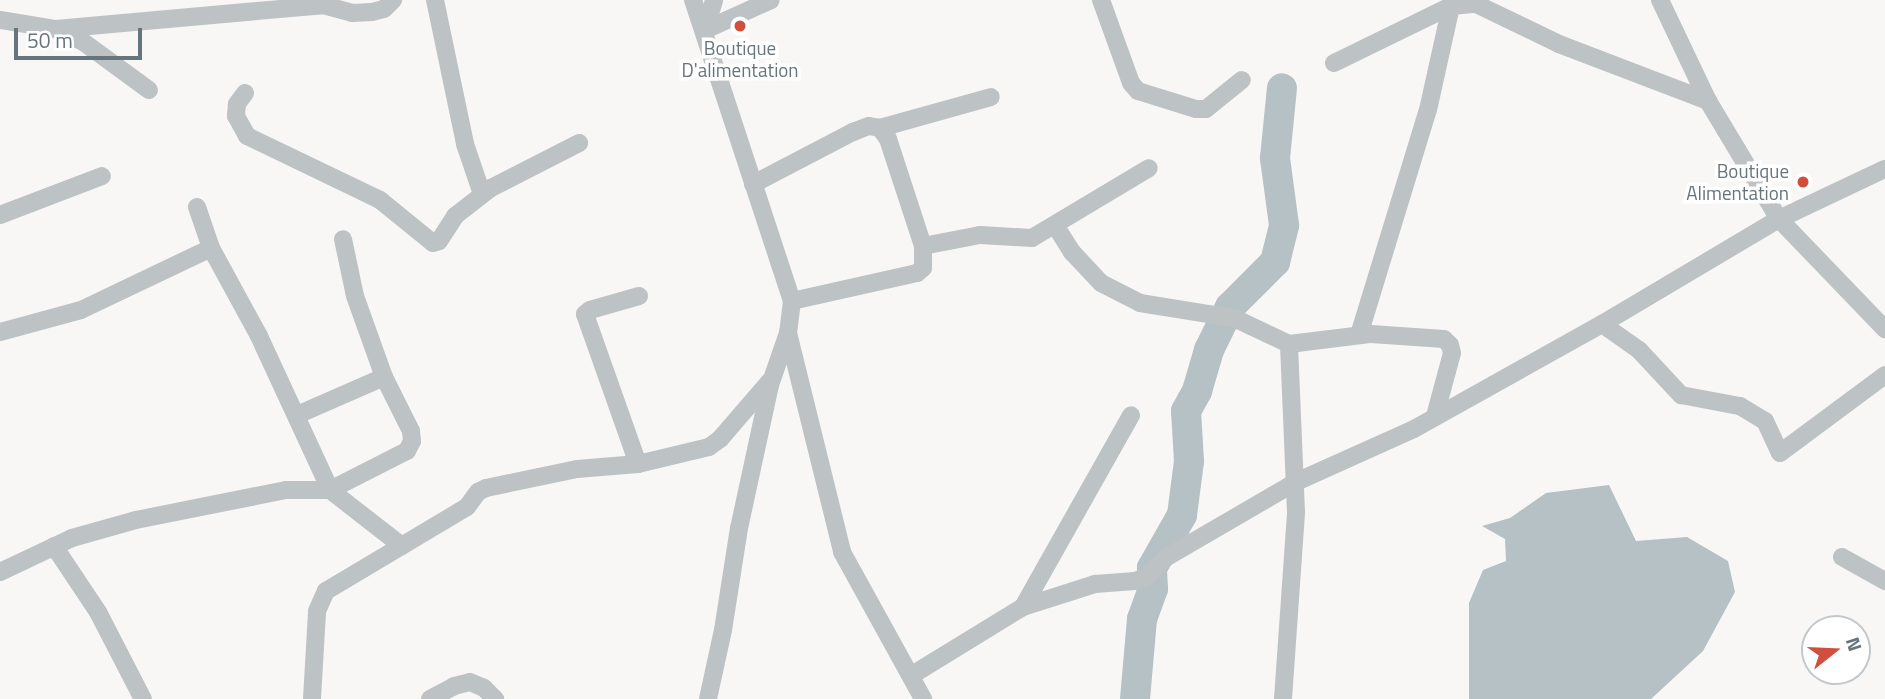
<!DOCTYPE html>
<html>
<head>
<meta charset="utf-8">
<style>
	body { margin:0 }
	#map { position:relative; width:1885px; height:699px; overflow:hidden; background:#f8f7f5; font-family:"Titillium Web",sans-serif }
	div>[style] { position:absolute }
	.water>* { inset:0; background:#b5c1c4 }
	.river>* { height:30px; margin:-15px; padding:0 15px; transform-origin:15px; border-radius:15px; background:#b5c1c4 }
	.minor>* { height:18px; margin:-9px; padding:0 9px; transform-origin:9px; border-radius:9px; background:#bdc2c5 }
	.dots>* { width:19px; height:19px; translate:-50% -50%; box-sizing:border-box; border:4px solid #fff; border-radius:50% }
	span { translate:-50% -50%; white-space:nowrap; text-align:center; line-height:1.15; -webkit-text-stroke:7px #fff; paint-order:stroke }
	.poi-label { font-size:19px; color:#66757d }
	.right { translate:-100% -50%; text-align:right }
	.north { position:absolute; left:1801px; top:615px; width:70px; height:70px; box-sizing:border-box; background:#fff; border:2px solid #c2c8cb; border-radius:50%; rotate:72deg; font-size:19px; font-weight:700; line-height:28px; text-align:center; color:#66757d }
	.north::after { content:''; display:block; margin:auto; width:24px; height:32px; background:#d0503d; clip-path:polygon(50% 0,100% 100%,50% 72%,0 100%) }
	.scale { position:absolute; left:14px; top:28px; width:128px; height:32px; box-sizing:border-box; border:4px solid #66757d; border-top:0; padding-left:9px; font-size:21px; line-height:24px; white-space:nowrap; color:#66757d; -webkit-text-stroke:5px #fff; paint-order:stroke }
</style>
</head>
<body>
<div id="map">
	<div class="water">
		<div style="clip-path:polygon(1609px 485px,1636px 541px,1687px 537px,1728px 561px,1735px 592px,1703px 651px,1651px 699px,1469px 699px,1469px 603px,1483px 570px,1506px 561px,1505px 539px,1482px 526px,1510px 518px,1546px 493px)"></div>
	</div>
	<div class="river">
		<div style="left:1135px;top:699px;width:80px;rotate:-85deg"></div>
		<div style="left:1142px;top:619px;width:32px;rotate:-70deg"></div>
		<div style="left:1153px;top:589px;width:21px;rotate:-93deg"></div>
		<div style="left:1152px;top:568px;width:61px;rotate:-60.5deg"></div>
		<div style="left:1182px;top:515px;width:54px;rotate:-82.6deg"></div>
		<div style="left:1189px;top:461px;width:50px;rotate:-93.4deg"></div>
		<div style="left:1186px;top:411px;width:23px;rotate:-61deg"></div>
		<div style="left:1197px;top:391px;width:43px;rotate:-73.7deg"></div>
		<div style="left:1209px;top:350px;width:48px;rotate:-64deg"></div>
		<div style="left:1230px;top:307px;width:64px;rotate:-45deg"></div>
		<div style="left:1275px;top:262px;width:38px;rotate:-76deg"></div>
		<div style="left:1284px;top:225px;width:68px;rotate:-97.7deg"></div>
		<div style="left:1275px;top:158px;width:70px;rotate:-84.3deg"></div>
	</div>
	<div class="minor">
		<div style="left:435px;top:0;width:147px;rotate:78.2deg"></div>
		<div style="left:465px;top:144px;width:53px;rotate:71.2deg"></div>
		<div style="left:693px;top:0;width:317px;rotate:71.8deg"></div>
		<div style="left:792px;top:301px;width:32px;rotate:97deg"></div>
		<div style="left:788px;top:333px;width:55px;rotate:109.1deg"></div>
		<div style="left:770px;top:385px;width:146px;rotate:102.2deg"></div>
		<div style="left:739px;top:528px;width:103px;rotate:98.9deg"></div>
		<div style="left:723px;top:630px;width:71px;rotate:102.3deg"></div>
		<div style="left:1101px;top:0;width:88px;rotate:70.1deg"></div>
		<div style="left:1131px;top:83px;width:11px;rotate:49deg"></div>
		<div style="left:1138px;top:91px;width:61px;rotate:17.2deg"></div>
		<div style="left:1196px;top:109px;width:10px"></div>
		<div style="left:1206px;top:109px;width:46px;rotate:-38.9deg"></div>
		<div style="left:1660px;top:0;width:112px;rotate:64.6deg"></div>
		<div style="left:1708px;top:101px;width:138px;rotate:59deg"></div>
		<div style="left:1779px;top:219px;width:153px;rotate:46.1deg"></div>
		<div style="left:0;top:20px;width:57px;rotate:9.1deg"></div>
		<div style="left:56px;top:29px;width:268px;rotate:-5.1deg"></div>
		<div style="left:323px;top:5px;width:30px;rotate:15deg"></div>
		<div style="left:352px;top:13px;width:20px;rotate:-3deg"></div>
		<div style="left:372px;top:12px;width:12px;rotate:-14deg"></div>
		<div style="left:384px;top:9px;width:13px;rotate:-45deg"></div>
		<div style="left:56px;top:29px;width:29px;rotate:25deg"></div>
		<div style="left:82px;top:41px;width:83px;rotate:36.2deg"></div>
		<div style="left:705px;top:30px;width:72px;rotate:-24.4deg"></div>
		<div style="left:705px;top:30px;width:31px;rotate:-73deg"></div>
		<div style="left:1334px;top:63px;width:130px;rotate:-26deg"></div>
		<div style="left:1451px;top:6px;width:25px;rotate:-5deg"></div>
		<div style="left:1476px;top:4px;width:92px;rotate:25.7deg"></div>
		<div style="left:1559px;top:44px;width:160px;rotate:20.9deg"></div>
		<div style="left:245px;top:93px;width:14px;rotate:126deg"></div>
		<div style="left:237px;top:104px;width:12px;rotate:95deg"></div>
		<div style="left:236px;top:116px;width:23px;rotate:61deg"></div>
		<div style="left:247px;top:136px;width:148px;rotate:25.7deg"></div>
		<div style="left:380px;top:200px;width:68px;rotate:39.1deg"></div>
		<div style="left:433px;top:243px;width:6px;rotate:-18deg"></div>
		<div style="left:439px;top:241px;width:30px;rotate:-57deg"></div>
		<div style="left:455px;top:216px;width:46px;rotate:-37.9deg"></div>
		<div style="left:491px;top:188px;width:99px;rotate:-27.1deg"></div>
		<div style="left:753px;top:184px;width:113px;rotate:-27.5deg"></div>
		<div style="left:853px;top:132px;width:17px;rotate:-21deg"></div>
		<div style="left:869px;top:126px;width:11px;rotate:10deg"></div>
		<div style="left:880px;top:128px;width:115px;rotate:-15.6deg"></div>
		<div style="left:197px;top:207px;width:43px;rotate:71.1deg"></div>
		<div style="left:211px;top:248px;width:100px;rotate:61.4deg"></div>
		<div style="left:259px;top:336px;width:170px;rotate:65.2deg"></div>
		<div style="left:330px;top:490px;width:91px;rotate:37.9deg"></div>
		<div style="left:0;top:215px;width:109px;rotate:-20.9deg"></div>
		<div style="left:1055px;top:225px;width:32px;rotate:58deg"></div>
		<div style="left:1072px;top:252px;width:42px;rotate:46.9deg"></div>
		<div style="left:1101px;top:283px;width:44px;rotate:27.1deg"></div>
		<div style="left:1140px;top:303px;width:95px;rotate:9.1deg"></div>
		<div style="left:1234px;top:318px;width:61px;rotate:25.3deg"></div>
		<div style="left:1289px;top:344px;width:83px;rotate:-7deg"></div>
		<div style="left:1371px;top:334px;width:73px;rotate:3.9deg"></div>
		<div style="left:1444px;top:339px;width:8px;rotate:45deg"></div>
		<div style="left:1450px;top:345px;width:8px;rotate:76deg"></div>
		<div style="left:1452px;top:353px;width:65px;rotate:105.1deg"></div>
		<div style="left:923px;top:246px;width:58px;rotate:-10.9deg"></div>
		<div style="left:980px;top:235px;width:52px;rotate:3.3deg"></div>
		<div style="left:1032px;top:238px;width:136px;rotate:-30.9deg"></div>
		<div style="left:792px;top:301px;width:128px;rotate:-12.6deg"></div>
		<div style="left:917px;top:273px;width:8px;rotate:-40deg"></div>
		<div style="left:923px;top:268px;width:22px;rotate:-90deg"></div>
		<div style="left:923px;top:246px;width:113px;rotate:-108.1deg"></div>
		<div style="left:888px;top:139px;width:14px;rotate:-126deg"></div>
		<div style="left:1602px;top:324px;width:45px;rotate:35.1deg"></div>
		<div style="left:1639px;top:350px;width:62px;rotate:47deg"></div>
		<div style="left:1681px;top:395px;width:60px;rotate:10.6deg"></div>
		<div style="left:1740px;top:406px;width:29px;rotate:31deg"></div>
		<div style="left:1765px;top:421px;width:35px;rotate:65deg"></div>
		<div style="left:1780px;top:453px;width:131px;rotate:-36.6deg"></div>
		<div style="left:0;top:332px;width:84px;rotate:-15.2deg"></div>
		<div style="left:81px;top:310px;width:144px;rotate:-25.5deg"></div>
		<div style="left:788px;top:333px;width:226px;rotate:76.1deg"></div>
		<div style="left:842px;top:552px;width:168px;rotate:61.1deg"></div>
		<div style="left:1359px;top:335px;width:235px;rotate:-73deg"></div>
		<div style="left:1428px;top:110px;width:107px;rotate:-77.5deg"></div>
		<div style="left:297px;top:415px;width:95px;rotate:-23.6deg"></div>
		<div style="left:638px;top:464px;width:159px;rotate:-109.5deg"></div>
		<div style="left:585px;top:314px;width:6px;rotate:-39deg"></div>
		<div style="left:590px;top:310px;width:51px;rotate:-15.9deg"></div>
		<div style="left:54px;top:546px;width:79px;rotate:56.3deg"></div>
		<div style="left:98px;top:612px;width:98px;rotate:62.7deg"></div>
		<div style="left:1842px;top:557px;width:49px;rotate:29.2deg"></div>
		<div style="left:0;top:572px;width:80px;rotate:-25.3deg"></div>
		<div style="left:72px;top:538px;width:66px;rotate:-15.7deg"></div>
		<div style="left:136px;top:520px;width:153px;rotate:-11.3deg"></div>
		<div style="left:286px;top:490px;width:44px"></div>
		<div style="left:330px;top:490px;width:86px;rotate:-26.9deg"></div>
		<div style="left:407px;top:451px;width:11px;rotate:-63deg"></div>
		<div style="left:412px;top:441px;width:10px;rotate:-96deg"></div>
		<div style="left:411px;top:431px;width:60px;rotate:-116.6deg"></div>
		<div style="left:384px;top:377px;width:86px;rotate:-109.7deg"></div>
		<div style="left:355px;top:296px;width:58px;rotate:-101.9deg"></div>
		<div style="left:1023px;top:607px;width:220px;rotate:-60.6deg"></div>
		<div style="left:912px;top:675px;width:130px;rotate:-31.5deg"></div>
		<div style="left:1023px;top:607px;width:76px;rotate:-17.7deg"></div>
		<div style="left:1095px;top:584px;width:40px;rotate:-4.3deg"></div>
		<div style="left:1135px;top:581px;width:12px;rotate:-20deg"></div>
		<div style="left:1146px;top:577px;width:29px;rotate:-44deg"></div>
		<div style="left:1167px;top:557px;width:149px;rotate:-30.2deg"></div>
		<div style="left:1296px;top:482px;width:129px;rotate:-24.2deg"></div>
		<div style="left:1414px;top:429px;width:215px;rotate:-29.2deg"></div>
		<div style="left:1602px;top:324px;width:206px;rotate:-30.7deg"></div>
		<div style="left:1779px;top:219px;width:117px;rotate:-25.3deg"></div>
		<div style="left:312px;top:699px;width:88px;rotate:-86.7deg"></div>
		<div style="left:317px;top:611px;width:22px;rotate:-66deg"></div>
		<div style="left:326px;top:591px;width:164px;rotate:-30.8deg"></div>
		<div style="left:467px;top:507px;width:19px;rotate:-54deg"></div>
		<div style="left:478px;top:492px;width:9px;rotate:-27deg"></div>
		<div style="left:486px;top:488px;width:93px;rotate:-11.8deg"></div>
		<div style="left:577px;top:469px;width:61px;rotate:-4.7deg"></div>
		<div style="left:638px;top:464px;width:73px;rotate:-13.5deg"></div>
		<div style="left:709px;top:447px;width:14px;rotate:-36deg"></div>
		<div style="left:720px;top:439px;width:77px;rotate:-49.2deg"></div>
		<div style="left:430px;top:699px;width:27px;rotate:-28deg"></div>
		<div style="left:454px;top:686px;width:16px;rotate:-14deg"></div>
		<div style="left:470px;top:682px;width:15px;rotate:23deg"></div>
		<div style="left:484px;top:688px;width:16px;rotate:45deg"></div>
		<div style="left:1283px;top:699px;width:187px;rotate:-86deg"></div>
		<div style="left:1296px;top:512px;width:168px;rotate:-92.4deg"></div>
	</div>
	<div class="dots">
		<div style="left:740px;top:26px;background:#d0503d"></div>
		<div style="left:1803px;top:182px;background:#d0503d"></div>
	</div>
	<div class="poi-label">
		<span style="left:740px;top:59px">Boutique<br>D'alimentation</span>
		<span class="right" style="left:1789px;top:182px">Boutique<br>Alimentation</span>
	</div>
	<div class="north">N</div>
	<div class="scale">50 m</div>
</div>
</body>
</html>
